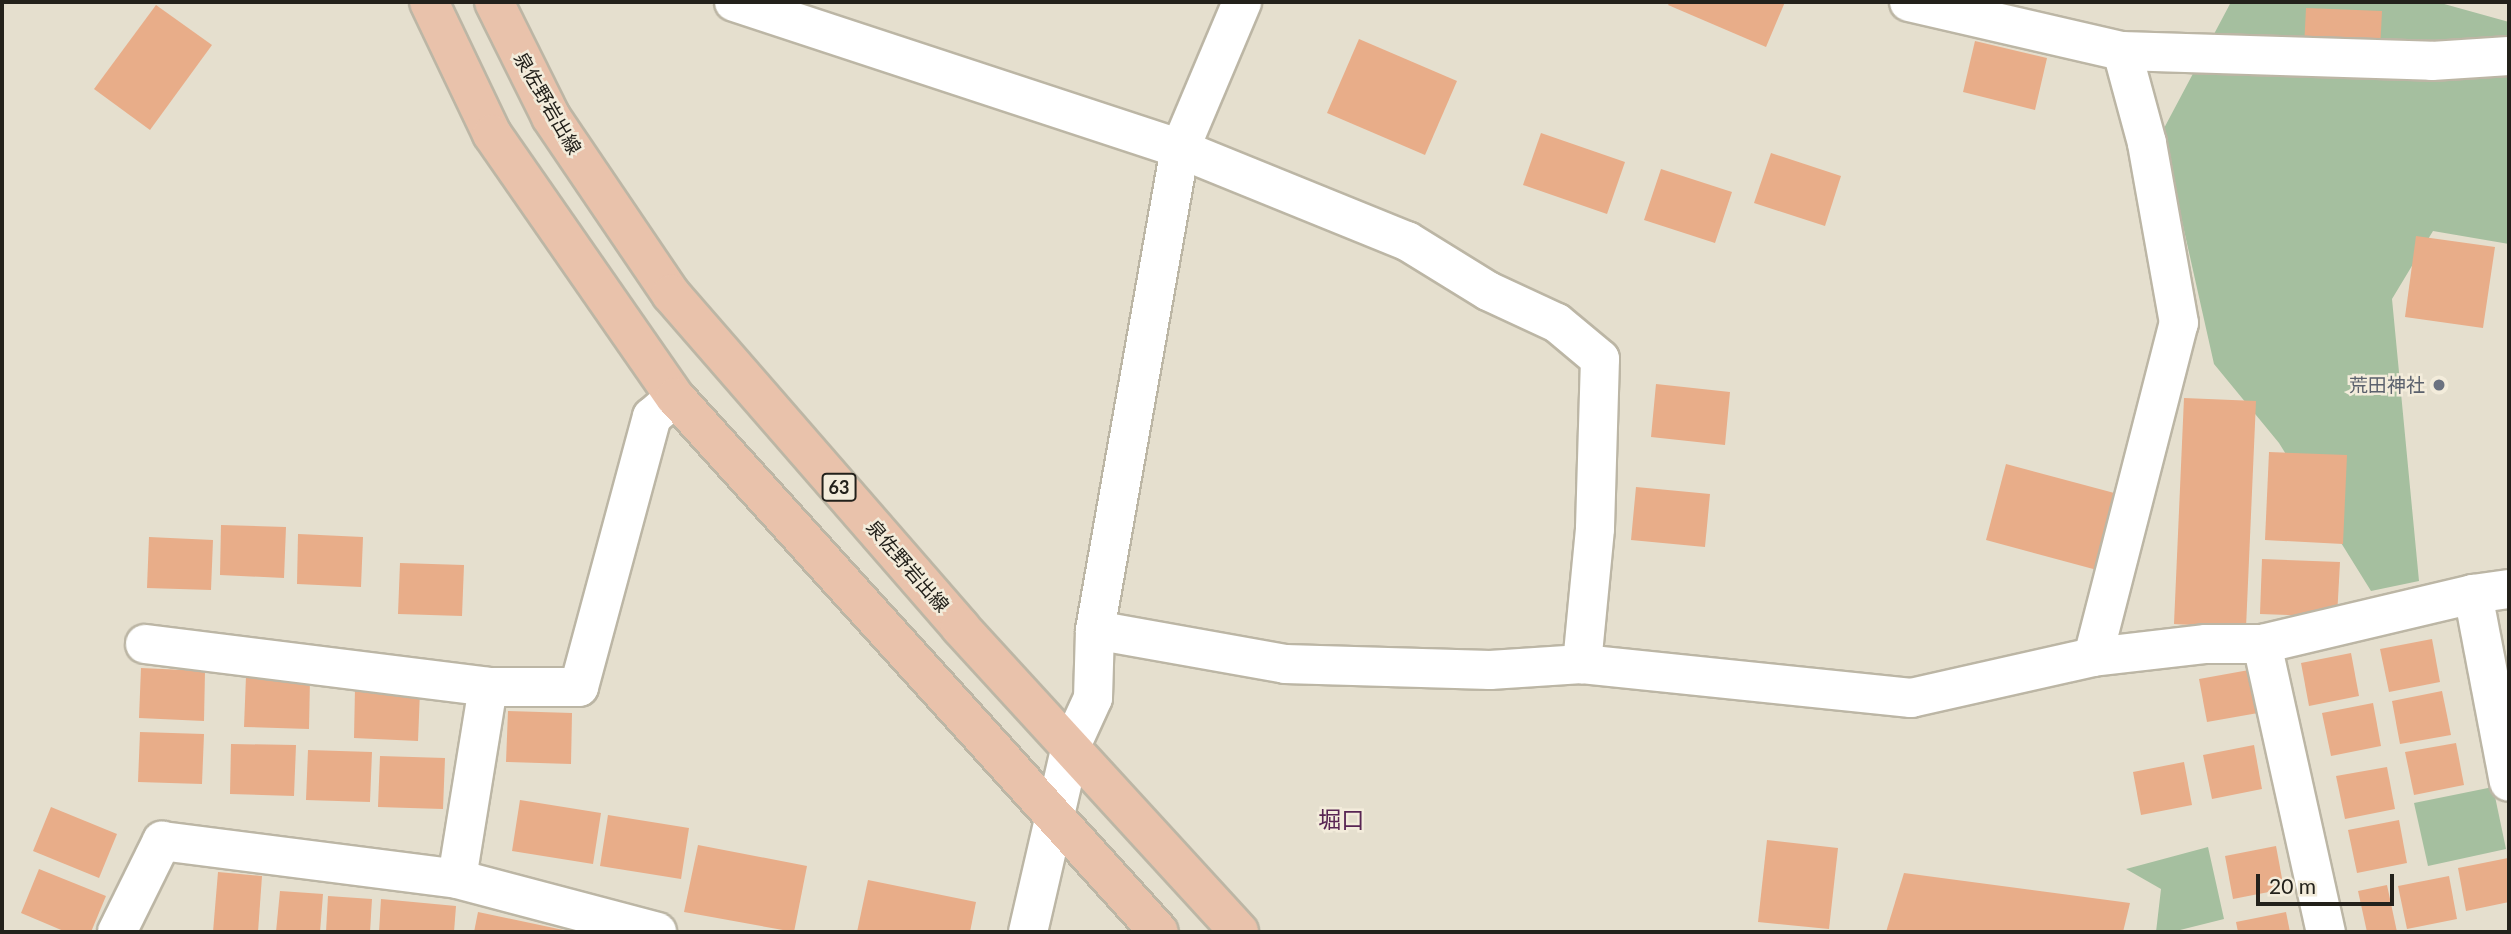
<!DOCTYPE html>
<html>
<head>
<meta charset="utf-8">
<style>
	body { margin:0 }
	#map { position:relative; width:2511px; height:934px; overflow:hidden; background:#e5dfce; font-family:Lato,"Noto Sans JP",sans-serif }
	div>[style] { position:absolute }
	.green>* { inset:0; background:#a5bf9f }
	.building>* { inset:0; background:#e8ad89 }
	.roads { filter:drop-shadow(2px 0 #bcb6a5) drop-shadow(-2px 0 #bcb6a5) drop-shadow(0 2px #bcb6a5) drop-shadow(0 -2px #bcb6a5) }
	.minor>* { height:38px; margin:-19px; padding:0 19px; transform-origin:19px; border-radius:19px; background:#fff }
	.primary>* { height:38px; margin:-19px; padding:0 19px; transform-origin:19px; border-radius:19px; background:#e9c2ab }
	.dots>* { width:19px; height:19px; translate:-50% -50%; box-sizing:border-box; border:4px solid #f3ecdb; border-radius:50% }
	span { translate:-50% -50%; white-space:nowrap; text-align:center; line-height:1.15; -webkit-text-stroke:5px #f3ecdb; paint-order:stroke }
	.shield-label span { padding:2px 5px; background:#f3ecdb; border:2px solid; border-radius:5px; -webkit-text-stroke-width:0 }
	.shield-label { font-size:18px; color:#23211b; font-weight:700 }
	.street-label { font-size:19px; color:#23211b }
	.worship-label { font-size:19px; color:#5b616d }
	.right { translate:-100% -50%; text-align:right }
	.quarter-label { font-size:23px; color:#582553 }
	.frame { position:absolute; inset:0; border:4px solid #23211b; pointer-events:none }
	.scale { position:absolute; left:2256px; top:874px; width:138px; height:32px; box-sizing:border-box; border:4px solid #23211b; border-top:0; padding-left:9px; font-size:21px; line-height:24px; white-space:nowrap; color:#23211b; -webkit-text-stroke:5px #f3ecdb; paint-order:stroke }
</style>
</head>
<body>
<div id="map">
	<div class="green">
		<div style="clip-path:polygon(2231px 2px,2437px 2px,2509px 22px,2509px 244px,2433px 231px,2392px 299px,2419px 581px,2371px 591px,2279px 443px,2214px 364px,2162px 132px)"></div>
		<div style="clip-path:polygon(2493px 787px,2506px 849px,2428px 866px,2414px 803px)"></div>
		<div style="clip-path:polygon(2208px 847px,2224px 919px,2172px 932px,2156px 932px,2161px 889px,2126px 869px)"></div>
	</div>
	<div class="building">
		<div style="clip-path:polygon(1670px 2px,1785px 2px,1766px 47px,1668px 5px)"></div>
		<div style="clip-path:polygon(156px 5px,212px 45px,150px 130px,94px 89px)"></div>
		<div style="clip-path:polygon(2306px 8px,2382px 11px,2380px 51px,2304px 48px)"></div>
		<div style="clip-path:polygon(1359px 39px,1457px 81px,1425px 155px,1327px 113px)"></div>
		<div style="clip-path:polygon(1975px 41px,2047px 58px,2035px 110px,1963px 92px)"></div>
		<div style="clip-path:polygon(1541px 133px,1625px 162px,1607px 214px,1523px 185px)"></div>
		<div style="clip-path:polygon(1771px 153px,1841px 176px,1825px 226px,1754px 203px)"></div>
		<div style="clip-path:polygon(1661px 169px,1732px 192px,1715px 243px,1644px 220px)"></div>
		<div style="clip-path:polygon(2416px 236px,2495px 247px,2483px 328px,2405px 317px)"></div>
		<div style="clip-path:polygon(1656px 384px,1730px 392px,1725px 445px,1651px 437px)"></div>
		<div style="clip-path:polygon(2184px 398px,2256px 401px,2246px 628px,2174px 624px)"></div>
		<div style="clip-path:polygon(2269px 452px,2347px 455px,2343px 544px,2265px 540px)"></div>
		<div style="clip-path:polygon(2006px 464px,2118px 494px,2097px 570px,1986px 540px)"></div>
		<div style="clip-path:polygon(1636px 487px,1710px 494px,1705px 547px,1631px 540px)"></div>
		<div style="clip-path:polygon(221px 525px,286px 527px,284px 578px,220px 575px)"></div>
		<div style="clip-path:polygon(298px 534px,363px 537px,361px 587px,297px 584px)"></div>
		<div style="clip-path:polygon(149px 537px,213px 540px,211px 590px,147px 588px)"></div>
		<div style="clip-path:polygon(2262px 559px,2340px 562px,2337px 617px,2260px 614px)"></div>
		<div style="clip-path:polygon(400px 563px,464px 565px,462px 616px,398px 614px)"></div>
		<div style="clip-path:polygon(2432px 639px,2440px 682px,2389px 692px,2380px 649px)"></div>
		<div style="clip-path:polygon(2351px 653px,2359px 696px,2309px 706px,2301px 663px)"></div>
		<div style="clip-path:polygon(141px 668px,205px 671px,204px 721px,139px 718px)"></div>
		<div style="clip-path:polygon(2249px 670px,2258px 713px,2207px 722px,2199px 679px)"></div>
		<div style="clip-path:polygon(246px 676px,310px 678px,309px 729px,244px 727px)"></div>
		<div style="clip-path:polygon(355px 688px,420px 691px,418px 741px,354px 738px)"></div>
		<div style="clip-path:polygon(2442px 691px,2451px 735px,2400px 744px,2392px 701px)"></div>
		<div style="clip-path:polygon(2373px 703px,2381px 746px,2331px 756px,2322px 713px)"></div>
		<div style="clip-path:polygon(508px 711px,572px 713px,571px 764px,506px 762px)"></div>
		<div style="clip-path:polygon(140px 732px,204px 734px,202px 784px,138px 782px)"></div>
		<div style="clip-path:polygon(2456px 743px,2464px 785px,2414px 795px,2405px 752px)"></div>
		<div style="clip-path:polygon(231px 744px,296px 745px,294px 796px,230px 794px)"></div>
		<div style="clip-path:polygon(2254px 745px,2262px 789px,2212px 799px,2203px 755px)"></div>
		<div style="clip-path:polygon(308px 750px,372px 752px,370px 802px,306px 800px)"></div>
		<div style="clip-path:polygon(380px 756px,445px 758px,443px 809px,378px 807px)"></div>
		<div style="clip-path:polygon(2184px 762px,2192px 805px,2141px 815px,2133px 772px)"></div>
		<div style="clip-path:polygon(2387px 767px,2395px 809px,2345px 819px,2336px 776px)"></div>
		<div style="clip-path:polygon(520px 800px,601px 813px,593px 864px,512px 851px)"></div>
		<div style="clip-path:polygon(51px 807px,117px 834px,99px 878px,33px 851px)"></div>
		<div style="clip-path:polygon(608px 815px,689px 828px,681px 879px,600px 866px)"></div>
		<div style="clip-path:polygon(2399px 820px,2407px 863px,2357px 873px,2348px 830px)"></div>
		<div style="clip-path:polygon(1767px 840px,1838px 848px,1829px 929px,1758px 922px)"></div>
		<div style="clip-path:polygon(698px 845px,807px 866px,794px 932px,684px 912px)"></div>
		<div style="clip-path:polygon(2276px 846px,2284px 889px,2233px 899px,2225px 856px)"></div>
		<div style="clip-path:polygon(2508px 858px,2509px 902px,2466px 911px,2458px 868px)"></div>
		<div style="clip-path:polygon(39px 869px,106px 896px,91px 932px,66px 932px,21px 913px)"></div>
		<div style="clip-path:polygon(218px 872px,262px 876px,258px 932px,213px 932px)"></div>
		<div style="clip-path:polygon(1904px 873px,2130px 903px,2123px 932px,1886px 932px)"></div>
		<div style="clip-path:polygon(2449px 876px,2457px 919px,2407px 929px,2398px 886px)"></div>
		<div style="clip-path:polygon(868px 880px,976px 902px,970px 932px,857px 932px)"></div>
		<div style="clip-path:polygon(2387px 885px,2397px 932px,2367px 932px,2358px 891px)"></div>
		<div style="clip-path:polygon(280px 891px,323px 894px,320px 932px,276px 932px)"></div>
		<div style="clip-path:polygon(328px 896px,372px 899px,370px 932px,326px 932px)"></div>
		<div style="clip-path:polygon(381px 899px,456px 906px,454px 932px,379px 932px)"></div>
		<div style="clip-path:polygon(478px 912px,568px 931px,568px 932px,474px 932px)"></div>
		<div style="clip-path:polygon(2286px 912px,2290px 932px,2238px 932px,2236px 922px)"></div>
	</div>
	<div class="roads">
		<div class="minor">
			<div style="left:734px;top:2px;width:470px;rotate:18.2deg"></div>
			<div style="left:1180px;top:149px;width:245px;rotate:22.1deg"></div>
			<div style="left:1407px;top:241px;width:95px;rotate:31.7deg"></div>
			<div style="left:1488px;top:291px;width:76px;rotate:24.9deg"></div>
			<div style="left:1557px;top:323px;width:56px;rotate:39.9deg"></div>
			<div style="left:1600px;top:359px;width:170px;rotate:91.7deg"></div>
			<div style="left:1595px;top:529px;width:136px;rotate:95.5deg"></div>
			<div style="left:1909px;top:2px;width:219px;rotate:13deg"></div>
			<div style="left:2122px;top:51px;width:310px;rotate:1.8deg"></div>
			<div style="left:2432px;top:61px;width:77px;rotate:-3.7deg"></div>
			<div style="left:2473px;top:594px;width:191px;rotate:79.2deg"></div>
			<div style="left:1095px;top:630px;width:193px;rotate:10.1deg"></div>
			<div style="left:1285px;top:664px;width:205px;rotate:1.7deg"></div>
			<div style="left:1490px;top:670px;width:92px;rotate:-3.7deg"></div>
			<div style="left:1582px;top:664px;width:331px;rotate:5.9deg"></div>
			<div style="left:1911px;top:698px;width:187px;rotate:-12.7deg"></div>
			<div style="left:2093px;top:657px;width:114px;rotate:-6.6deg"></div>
			<div style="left:2206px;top:644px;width:56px"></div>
			<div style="left:2262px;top:644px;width:217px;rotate:-13.3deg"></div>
			<div style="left:2473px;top:594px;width:36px;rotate:-8deg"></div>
			<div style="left:145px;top:644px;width:346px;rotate:7.1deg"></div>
			<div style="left:488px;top:687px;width:194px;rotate:99.2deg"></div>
			<div style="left:2262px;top:644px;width:295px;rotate:77.5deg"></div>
			<div style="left:2093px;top:657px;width:345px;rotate:-75.6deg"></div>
			<div style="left:2179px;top:323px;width:183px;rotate:-100.1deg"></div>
			<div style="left:2147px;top:143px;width:95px;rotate:-105.2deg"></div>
			<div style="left:488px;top:687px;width:91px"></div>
			<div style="left:579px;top:687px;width:280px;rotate:-74.9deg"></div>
			<div style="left:652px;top:417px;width:30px;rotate:-41deg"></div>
			<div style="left:117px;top:932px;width:102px;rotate:-63.7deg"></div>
			<div style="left:162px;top:841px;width:297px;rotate:7.3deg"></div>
			<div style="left:457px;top:879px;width:207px;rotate:14.8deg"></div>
			<div style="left:1028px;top:932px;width:191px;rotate:-77deg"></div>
			<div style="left:1071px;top:746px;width:53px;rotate:-65.4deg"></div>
			<div style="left:1093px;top:698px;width:68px;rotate:-88.3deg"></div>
			<div style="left:1095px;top:630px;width:488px;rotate:-80deg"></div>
			<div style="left:1180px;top:149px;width:160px;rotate:-67.1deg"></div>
		</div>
		<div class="primary">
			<div style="left:429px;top:2px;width:146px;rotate:64.5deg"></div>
			<div style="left:492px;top:134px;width:320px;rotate:55.2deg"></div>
			<div style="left:675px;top:397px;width:721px;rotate:47.87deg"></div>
			<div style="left:494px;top:2px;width:128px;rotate:63.6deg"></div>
			<div style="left:551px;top:117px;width:214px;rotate:55.9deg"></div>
			<div style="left:671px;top:294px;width:441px;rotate:49deg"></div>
			<div style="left:960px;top:627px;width:413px;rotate:47.5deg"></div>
		</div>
	</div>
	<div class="dots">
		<div style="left:2439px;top:385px;background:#6b7280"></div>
	</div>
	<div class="shield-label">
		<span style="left:839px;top:487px">63</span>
	</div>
	<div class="street-label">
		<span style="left:548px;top:103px;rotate:60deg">泉佐野岩出線</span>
		<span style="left:908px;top:566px;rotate:49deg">泉佐野岩出線</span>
	</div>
	<div class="worship-label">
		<span class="right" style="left:2425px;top:385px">荒田神社</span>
	</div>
	<div class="quarter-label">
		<span style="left:1341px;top:819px">堀口</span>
	</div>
	<div class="frame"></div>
	<div class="scale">20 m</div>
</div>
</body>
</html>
